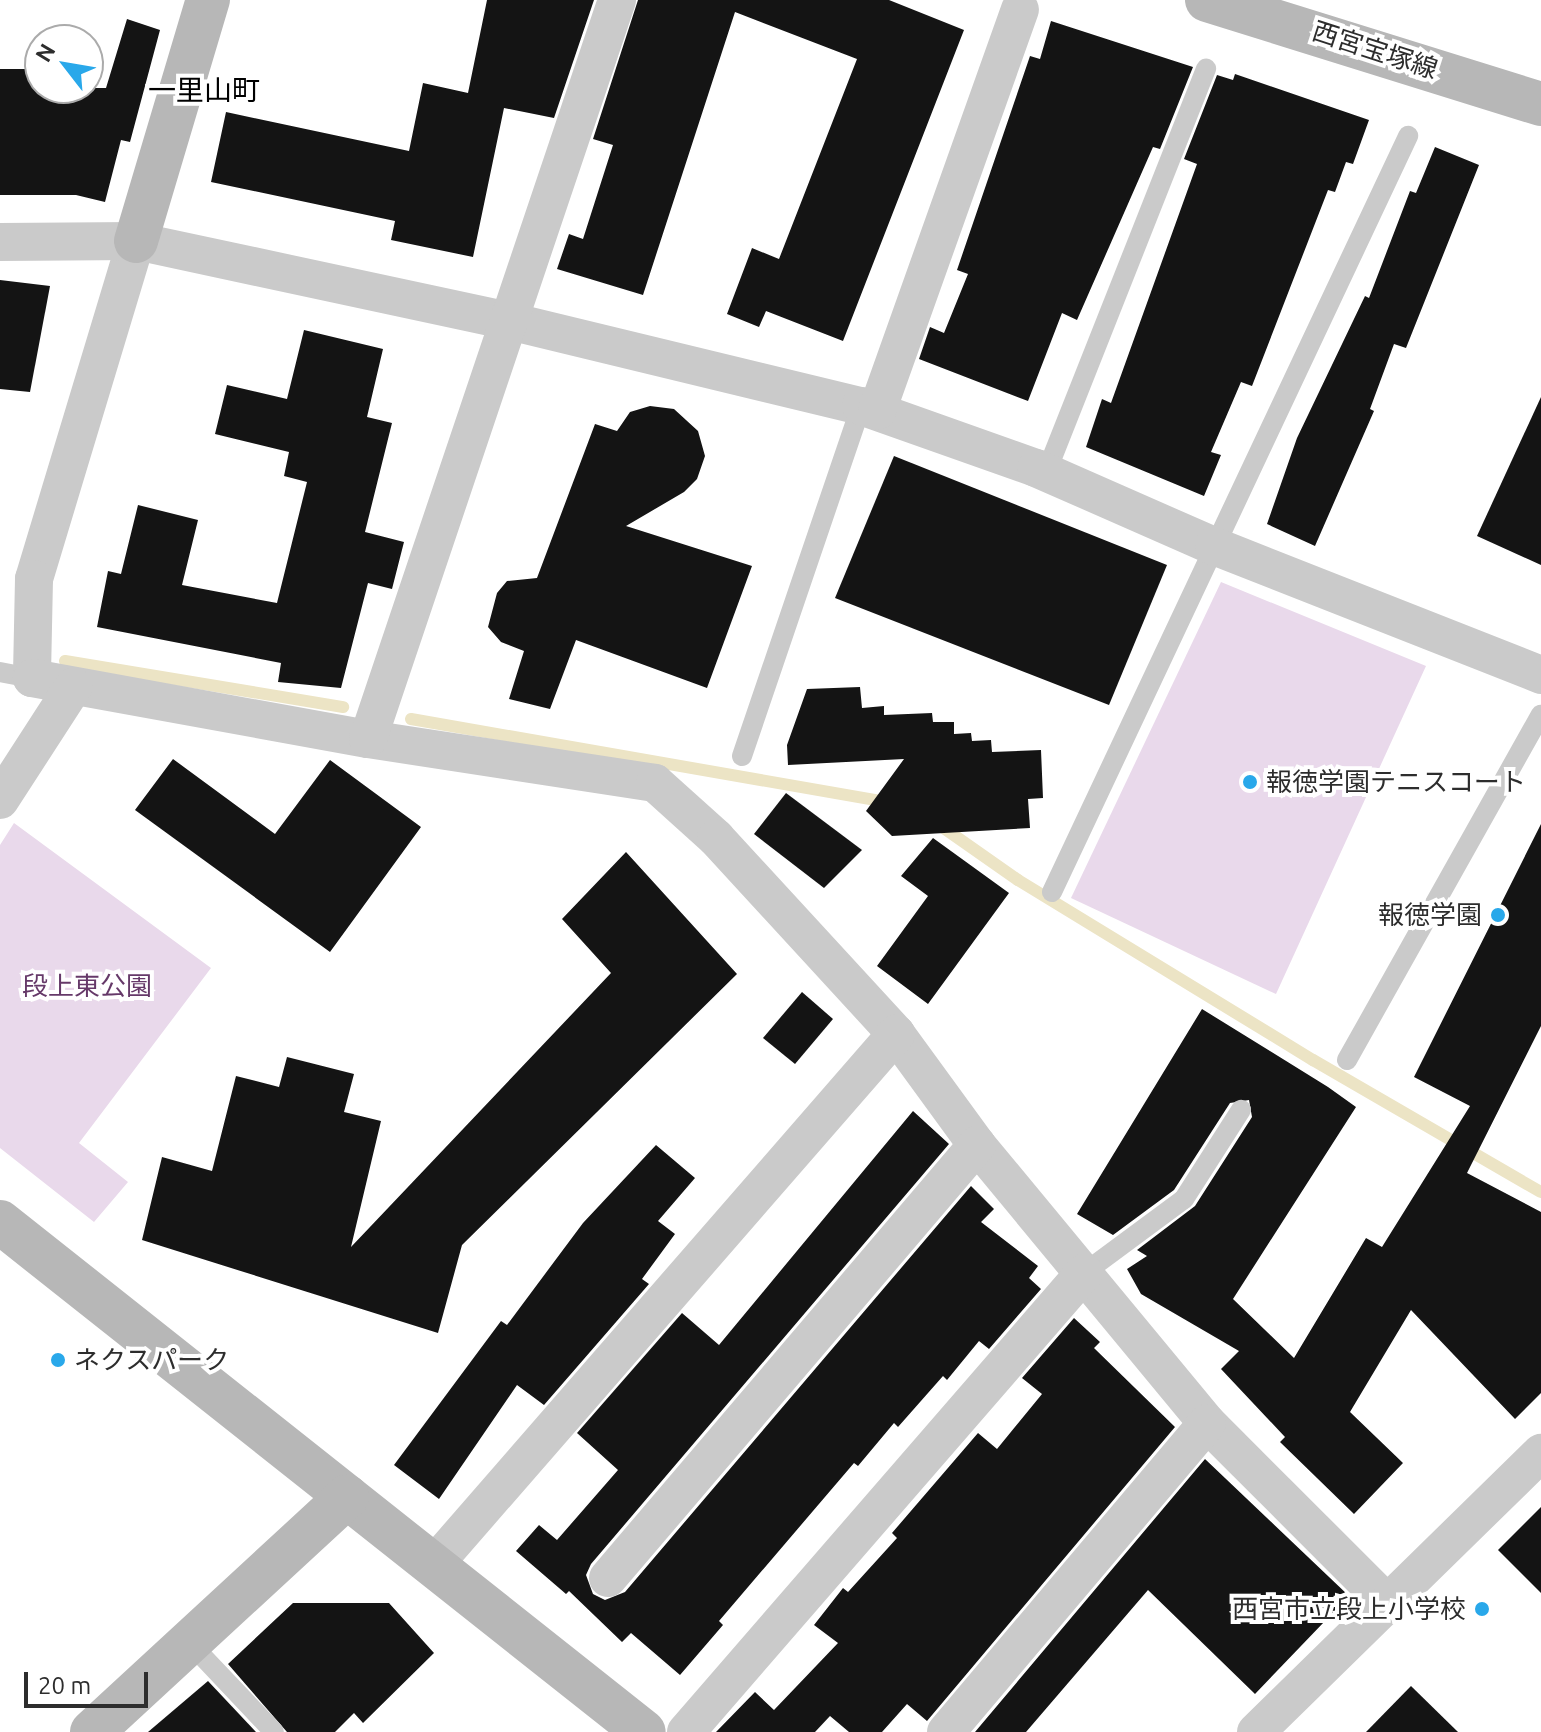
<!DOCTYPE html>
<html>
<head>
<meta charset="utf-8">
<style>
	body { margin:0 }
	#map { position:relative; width:1541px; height:1732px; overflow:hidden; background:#fff; font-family:Ubuntu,"Noto Sans JP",sans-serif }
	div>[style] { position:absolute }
	.green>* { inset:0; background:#e9d9eb }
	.stream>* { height:12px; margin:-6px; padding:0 6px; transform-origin:6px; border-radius:6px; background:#ece4c5 }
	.building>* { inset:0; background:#141414 }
	.lane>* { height:20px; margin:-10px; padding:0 10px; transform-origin:10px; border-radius:10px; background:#cacaca }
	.street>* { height:38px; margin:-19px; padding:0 19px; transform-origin:19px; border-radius:19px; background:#cacaca }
	.secondary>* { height:44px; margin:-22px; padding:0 22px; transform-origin:22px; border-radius:22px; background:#b7b7b7 }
	.dots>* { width:22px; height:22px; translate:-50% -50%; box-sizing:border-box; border:4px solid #fff; border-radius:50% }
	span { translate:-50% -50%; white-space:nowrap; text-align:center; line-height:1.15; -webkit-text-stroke:8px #fff; paint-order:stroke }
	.street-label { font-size:26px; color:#2d2d2d }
	.poi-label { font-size:26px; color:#2d2d2d }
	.left { translate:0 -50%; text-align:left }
	.right { translate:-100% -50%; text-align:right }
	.park-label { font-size:26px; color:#663969 }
	.neighbourhood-label { font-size:28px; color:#000 }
	.north { position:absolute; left:24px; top:24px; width:80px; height:80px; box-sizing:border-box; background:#fff; border:2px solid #ababab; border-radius:50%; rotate:301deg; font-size:22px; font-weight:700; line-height:32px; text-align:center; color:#2d2d2d }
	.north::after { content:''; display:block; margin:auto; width:28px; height:36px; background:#29a8ea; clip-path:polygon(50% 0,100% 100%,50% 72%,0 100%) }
	.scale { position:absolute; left:24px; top:1672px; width:124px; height:36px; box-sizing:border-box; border:4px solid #2d2d2d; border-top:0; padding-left:10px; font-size:24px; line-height:28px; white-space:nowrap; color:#2d2d2d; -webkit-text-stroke:6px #fff; paint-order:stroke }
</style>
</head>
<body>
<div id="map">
	<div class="green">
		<div style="clip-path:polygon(1221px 582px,1426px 666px,1276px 994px,1071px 898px)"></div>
		<div style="clip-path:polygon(14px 823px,211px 968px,79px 1143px,128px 1182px,94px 1222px,0 1148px,0 845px)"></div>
	</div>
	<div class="stream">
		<div style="left:65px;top:661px;width:282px;rotate:9.4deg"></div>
		<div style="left:411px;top:719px;width:485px;rotate:9.9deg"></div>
		<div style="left:938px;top:824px;width:98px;rotate:35deg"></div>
		<div style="left:1018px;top:880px;width:346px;rotate:31.4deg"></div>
		<div style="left:1313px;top:1060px;width:263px;rotate:30.1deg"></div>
	</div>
	<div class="building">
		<div style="clip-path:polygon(487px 0,594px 0,554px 118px,504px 108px,473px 257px,391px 240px,395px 221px,211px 182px,226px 112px,409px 151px,423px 83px,468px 93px)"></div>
		<div style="clip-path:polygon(638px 0,889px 0,964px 30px,843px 341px,766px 311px,759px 327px,727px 314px,752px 248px,779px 259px,857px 59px,735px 12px,643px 295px,557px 269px,569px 234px,583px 239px,613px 145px,593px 139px)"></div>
		<div style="clip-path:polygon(127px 19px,160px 30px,130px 142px,121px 140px,105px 202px,76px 195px,0 195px,0 69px,40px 69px,40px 88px,106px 88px)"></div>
		<div style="clip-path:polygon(1051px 21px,1193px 67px,1160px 149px,1153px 147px,1077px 320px,1062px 313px,1028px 401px,919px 359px,930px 327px,944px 333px,968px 274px,957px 270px,1030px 56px,1040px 59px)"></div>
		<div style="clip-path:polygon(1235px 74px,1369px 120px,1353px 164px,1346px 162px,1335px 192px,1328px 190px,1252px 386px,1241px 382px,1211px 452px,1221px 455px,1204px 496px,1086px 447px,1102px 399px,1111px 403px,1197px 164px,1184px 159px,1217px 75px,1233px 80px)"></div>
		<div style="clip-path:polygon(1435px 147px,1479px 165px,1406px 348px,1394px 344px,1370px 409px,1374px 411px,1315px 546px,1267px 524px,1297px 438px,1365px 296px,1369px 298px,1410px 191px,1416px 193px)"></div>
		<div style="clip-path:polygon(0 280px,50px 286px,30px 392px,0 389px)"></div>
		<div style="clip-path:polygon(304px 330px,383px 349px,367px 417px,392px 423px,365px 532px,404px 542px,392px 589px,368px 583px,341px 688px,278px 682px,281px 663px,97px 627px,108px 571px,121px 574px,138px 505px,198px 520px,182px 585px,277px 603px,307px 482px,284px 476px,289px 452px,215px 434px,227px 385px,287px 399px)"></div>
		<div style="clip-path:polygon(1541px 397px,1541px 565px,1477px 536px)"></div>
		<div style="clip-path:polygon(650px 406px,674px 409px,698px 431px,705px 456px,697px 479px,684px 492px,626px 526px,752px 566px,707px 688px,576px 640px,550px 709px,509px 699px,524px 651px,501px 642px,488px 627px,497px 593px,507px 581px,537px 578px,595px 424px,617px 431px,630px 412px)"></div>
		<div style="clip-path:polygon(894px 456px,1167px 565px,1109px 705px,835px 598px)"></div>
		<div style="clip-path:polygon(860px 687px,862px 708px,884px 706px,884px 715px,932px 713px,933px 722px,954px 722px,954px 734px,971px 733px,972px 741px,991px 740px,992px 752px,1041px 750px,1043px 798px,1028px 799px,1030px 828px,892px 836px,866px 811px,904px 759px,788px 765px,787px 745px,807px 689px)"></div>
		<div style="clip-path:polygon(173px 759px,275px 834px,330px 760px,421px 827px,330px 952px,135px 810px)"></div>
		<div style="clip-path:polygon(786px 793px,862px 850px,824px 888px,754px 834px)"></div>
		<div style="clip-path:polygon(1541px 824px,1541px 1026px,1467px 1173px,1541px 1212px,1541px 1393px,1515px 1419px,1411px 1310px,1350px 1412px,1403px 1463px,1354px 1514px,1280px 1442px,1285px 1437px,1221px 1369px,1239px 1351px,1141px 1294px,1127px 1269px,1147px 1256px,1137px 1250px,1195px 1206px,1252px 1117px,1249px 1100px,1230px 1103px,1174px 1190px,1113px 1235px,1077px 1214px,1202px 1009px,1328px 1087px,1356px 1107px,1233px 1299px,1294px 1358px,1366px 1238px,1382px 1247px,1470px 1106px,1414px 1077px)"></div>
		<div style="clip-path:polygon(933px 838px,1009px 893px,928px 1004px,877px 966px,928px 896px,901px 876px)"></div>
		<div style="clip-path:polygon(626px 852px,737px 974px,462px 1245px,438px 1333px,142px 1240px,162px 1157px,212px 1171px,236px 1076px,279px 1087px,287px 1057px,354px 1074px,344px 1112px,381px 1121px,351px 1247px,611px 973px,562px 919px)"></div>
		<div style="clip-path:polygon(802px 992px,833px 1019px,795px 1064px,763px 1038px)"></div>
		<div style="clip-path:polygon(913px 1111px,949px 1144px,591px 1564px,586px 1575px,593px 1594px,605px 1600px,625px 1592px,971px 1186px,994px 1209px,981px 1222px,1038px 1266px,1029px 1278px,1041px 1289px,989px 1349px,979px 1341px,947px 1380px,943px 1376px,898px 1427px,894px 1423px,858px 1466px,854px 1463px,719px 1621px,723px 1625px,680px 1675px,631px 1633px,622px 1642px,569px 1591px,566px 1594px,516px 1551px,539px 1525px,557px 1540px,618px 1470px,577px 1433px,682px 1313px,719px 1345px)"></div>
		<div style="clip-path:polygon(656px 1145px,695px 1178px,658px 1221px,675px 1234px,642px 1279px,649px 1284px,544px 1405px,517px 1385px,439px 1499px,394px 1465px,501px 1321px,507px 1325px,583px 1223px)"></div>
		<div style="clip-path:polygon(1074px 1318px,1100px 1342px,1094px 1348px,1175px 1427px,927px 1721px,907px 1704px,882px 1732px,849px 1732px,830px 1716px,815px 1732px,716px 1732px,755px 1692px,774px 1710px,838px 1643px,814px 1625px,843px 1588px,848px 1592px,897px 1538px,892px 1533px,978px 1433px,997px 1449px,1042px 1394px,1022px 1378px)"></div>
		<div style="clip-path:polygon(1205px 1459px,1349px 1596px,1255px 1694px,1148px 1590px,1026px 1732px,975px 1732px)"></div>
		<div style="clip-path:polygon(1541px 1507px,1541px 1593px,1498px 1550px)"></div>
		<div style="clip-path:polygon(293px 1603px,389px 1603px,434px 1653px,363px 1723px,354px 1713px,335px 1732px,287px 1732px,228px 1664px)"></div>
		<div style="clip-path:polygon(208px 1681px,256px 1732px,148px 1732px)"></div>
		<div style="clip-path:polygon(1411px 1686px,1458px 1732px,1366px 1732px)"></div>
	</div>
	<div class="lane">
		<div style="left:1046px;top:473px;width:435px;rotate:-68.4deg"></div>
		<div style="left:0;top:672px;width:33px;rotate:11deg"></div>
		<div style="left:742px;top:756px;width:370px;rotate:-71.2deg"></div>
		<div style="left:1052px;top:892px;width:836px;rotate:-64.78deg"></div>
		<div style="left:1347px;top:1060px;width:396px;rotate:-60.7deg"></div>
		<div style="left:1084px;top:1273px;width:124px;rotate:-36.5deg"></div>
		<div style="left:1184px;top:1199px;width:106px;rotate:-57.4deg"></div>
		<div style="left:188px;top:1641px;width:125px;rotate:46.6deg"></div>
	</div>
	<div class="street">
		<div style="left:136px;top:241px;width:353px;rotate:106.8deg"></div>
		<div style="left:34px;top:579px;width:99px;rotate:91.2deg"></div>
		<div style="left:32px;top:678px;width:341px;rotate:10.3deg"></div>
		<div style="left:368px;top:739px;width:290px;rotate:8.7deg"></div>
		<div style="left:655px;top:783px;width:82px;rotate:42deg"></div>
		<div style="left:716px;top:838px;width:266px;rotate:47.4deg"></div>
		<div style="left:896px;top:1034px;width:137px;rotate:53.9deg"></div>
		<div style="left:977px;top:1145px;width:361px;rotate:50.4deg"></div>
		<div style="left:1207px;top:1423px;width:257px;rotate:45deg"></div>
		<div style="left:0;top:242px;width:136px;rotate:-0.4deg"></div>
		<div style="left:136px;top:241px;width:381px;rotate:12.1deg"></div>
		<div style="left:509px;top:321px;width:362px;rotate:13.6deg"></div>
		<div style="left:861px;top:406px;width:186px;rotate:19.5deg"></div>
		<div style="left:1036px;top:468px;width:194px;rotate:23.7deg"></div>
		<div style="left:1214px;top:546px;width:352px;rotate:21.5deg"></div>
		<div style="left:877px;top:411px;width:426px;rotate:-70.4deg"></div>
		<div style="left:368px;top:739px;width:780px;rotate:-71.38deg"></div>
		<div style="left:0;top:800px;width:135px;rotate:-57.1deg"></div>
		<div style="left:432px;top:1567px;width:707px;rotate:-48.96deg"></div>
		<div style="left:608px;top:1578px;width:569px;rotate:-49.56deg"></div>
		<div style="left:686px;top:1732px;width:608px;rotate:-49.07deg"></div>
		<div style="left:946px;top:1732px;width:404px;rotate:-49.8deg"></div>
		<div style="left:1256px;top:1732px;width:399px;rotate:-44.4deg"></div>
	</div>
	<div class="secondary">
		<div style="left:1207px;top:0;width:350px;rotate:17.3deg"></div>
		<div style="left:136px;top:241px;width:252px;rotate:-73.4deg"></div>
		<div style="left:0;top:1222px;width:821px;rotate:38.38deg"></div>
		<div style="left:92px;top:1732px;width:347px;rotate:-42.7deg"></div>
	</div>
	<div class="dots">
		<div style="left:1250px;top:782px;background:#29a8ea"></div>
		<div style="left:1498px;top:915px;background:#29a8ea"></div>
		<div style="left:58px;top:1360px;background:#29a8ea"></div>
		<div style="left:1482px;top:1609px;background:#29a8ea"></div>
	</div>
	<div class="street-label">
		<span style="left:1375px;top:50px;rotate:18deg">西宮宝塚線</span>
	</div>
	<div class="poi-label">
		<span class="left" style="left:1266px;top:782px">報徳学園テニスコート</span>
		<span class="right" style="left:1482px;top:915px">報徳学園</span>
		<span class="left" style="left:74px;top:1360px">ネクスパーク</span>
		<span class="right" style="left:1466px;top:1609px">西宮市立段上小学校</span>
	</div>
	<div class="park-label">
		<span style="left:87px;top:986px">段上東公園</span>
	</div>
	<div class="neighbourhood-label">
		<span style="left:204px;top:90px">一里山町</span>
	</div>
	<div class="north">N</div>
	<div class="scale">20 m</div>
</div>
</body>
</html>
